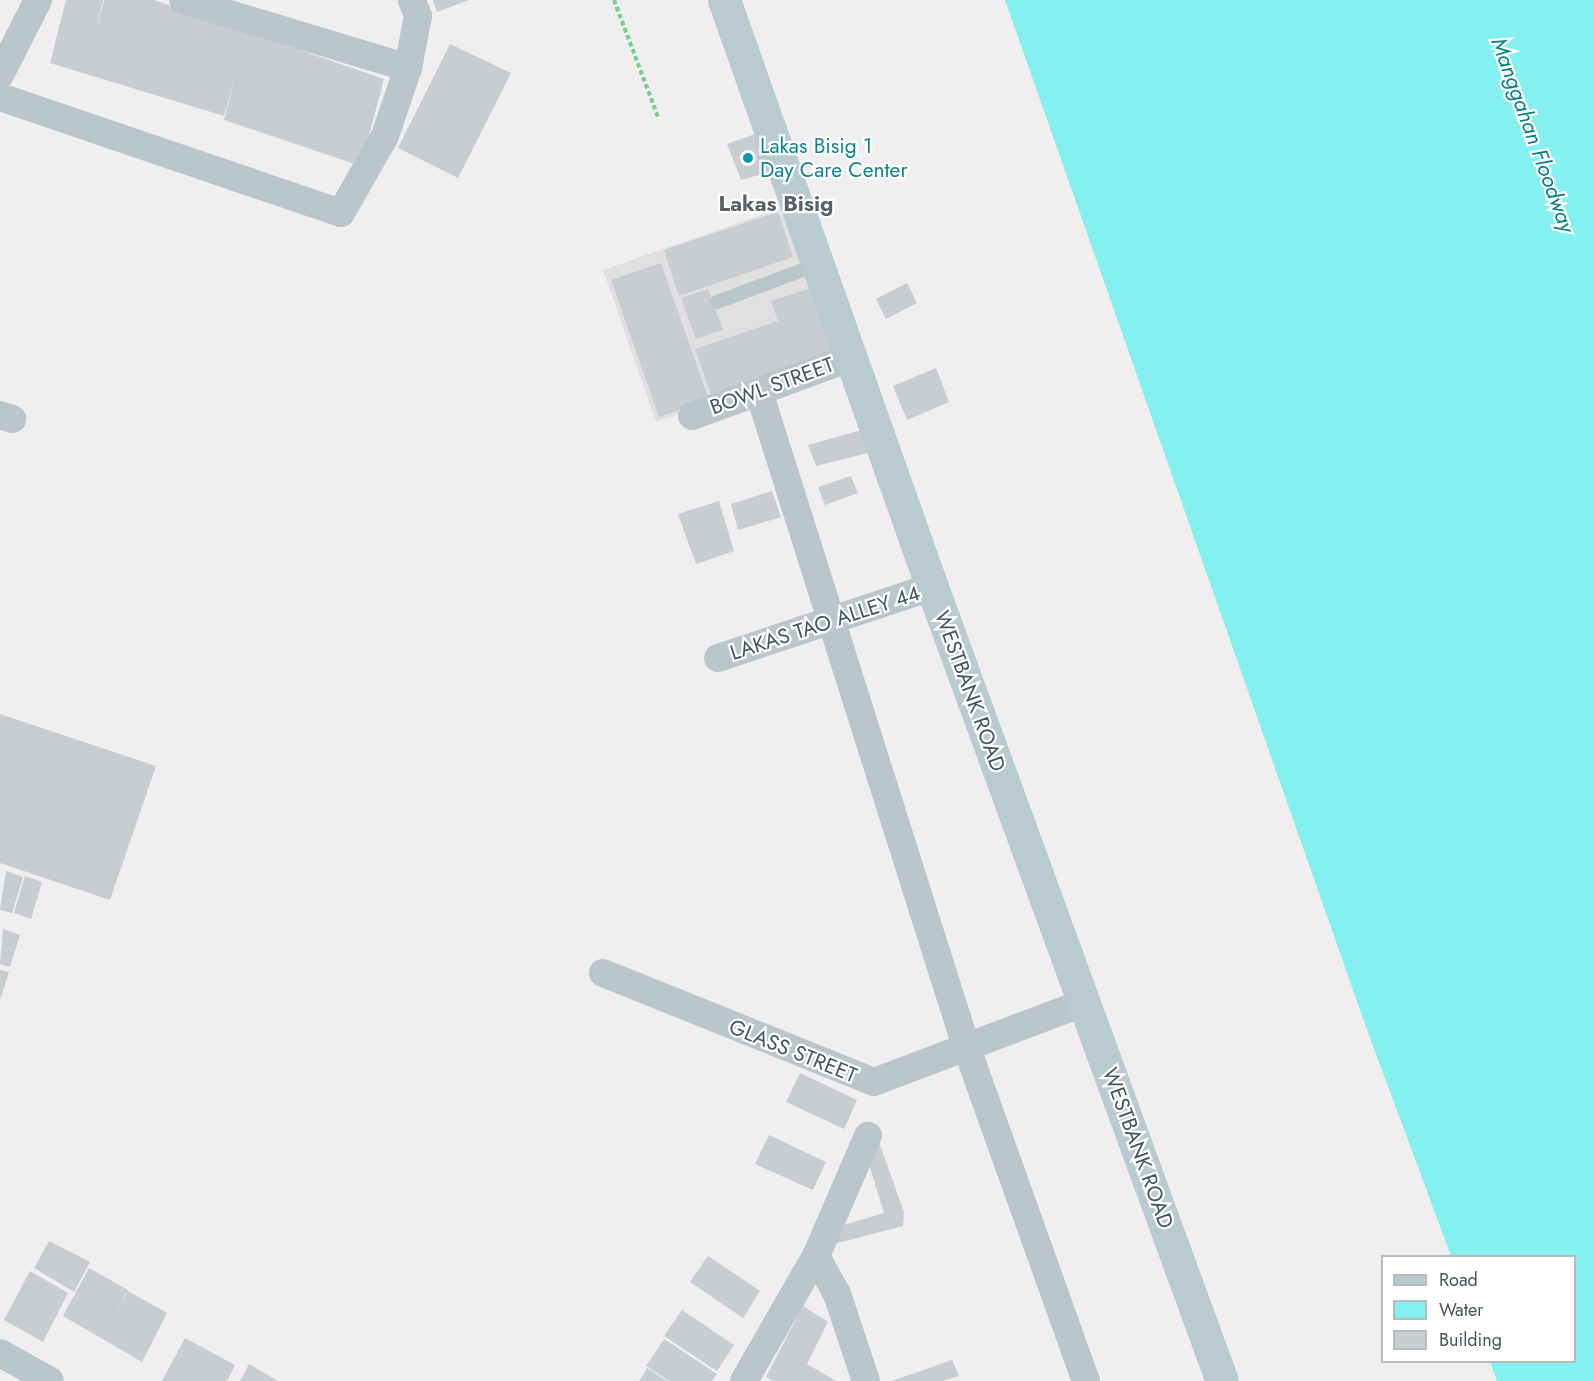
<!DOCTYPE html>
<html>
<head>
<meta charset="utf-8">
<style>
	body { margin:0 }
	#map { position:relative; width:1594px; height:1381px; overflow:hidden; background:#f1eeef; font-family:Jost,sans-serif }
	div>[style] { position:absolute }
	.education>* { inset:0; background:#e2dfe1 }
	.water>* { inset:0; background:#84f1f0 }
	.building>* { inset:0; background:#c8cdd1 }
	.path>* { height:4px; margin-top:-2px; transform-origin:0; background:repeating-linear-gradient(90deg,#70d18c 0 4.5px,transparent 0 7.5px) }
	.lane>* { height:14px; margin:-7px; padding:0 7px; transform-origin:7px; border-radius:7px; background:#b9c7cc }
	.street>* { height:28px; margin:-14px; padding:0 14px; transform-origin:14px; border-radius:14px; background:#b9c7cc }
	.secondary>* { height:33px; margin:-16.5px; padding:0 16.5px; transform-origin:16.5px; border-radius:16.5px; background:#b9cad1 }
	.dots>* { width:16px; height:16px; translate:-50% -50%; box-sizing:border-box; border:3px solid #fff; border-radius:50% }
	span { translate:-50% -50%; white-space:nowrap; text-align:center; line-height:1.15; -webkit-text-stroke:4.5px #fff; paint-order:stroke }
	.culture-label { font-size:21px; color:#0d838f }
	.left { translate:0 -50%; text-align:left }
	.street-label { font-size:21px; color:#45575d }
	.water-label { font-size:22px; color:#088180; font-style:italic }
	.neighbourhood-label { font-size:22px; color:#5a6164; font-weight:700 }
	.legend { position:absolute; left:1381px; top:1255px; width:195px; height:108px; box-sizing:border-box; background:#fff; border:2px solid #b5bcbe; margin:0; padding:8px 10px; list-style:none; font-size:18px; color:#45575d }
	.legend li { display:flex; align-items:center; gap:12px; height:30px }
	.legend b { width:30px; border:2px solid #b5bcbe }
</style>
</head>
<body>
<div id="map">
	<div class="education">
		<div style="clip-path:polygon(784px 207px,838px 359px,656px 422px,603px 270px)"></div>
	</div>
	<div class="water">
		<div style="clip-path:polygon(1005px 0,1594px 0,1594px 1381px,1497px 1381px,1490px 1362px,1574px 1362px,1574px 1256px,1451px 1256px,1366px 1027px)"></div>
	</div>
	<div class="building">
		<div style="clip-path:polygon(66px 0,103px 0,96px 30px,104px 0,154px 0,384px 79px,361px 166px,224px 120px,235px 77px,224px 116px,50px 63px)"></div>
		<div style="clip-path:polygon(433px 0,469px 0,437px 12px)"></div>
		<div style="clip-path:polygon(450px 44px,511px 73px,458px 178px,398px 148px)"></div>
		<div style="clip-path:polygon(755px 134px,769px 172px,741px 180px,727px 144px)"></div>
		<div style="clip-path:polygon(778px 212px,793px 257px,679px 296px,664px 250px)"></div>
		<div style="clip-path:polygon(661px 263px,709px 400px,659px 417px,611px 280px)"></div>
		<div style="clip-path:polygon(907px 283px,917px 303px,886px 319px,876px 299px)"></div>
		<div style="clip-path:polygon(811px 288px,835px 357px,712px 398px,695px 349px,778px 321px,771px 301px)"></div>
		<div style="clip-path:polygon(708px 289px,723px 330px,696px 339px,681px 298px)"></div>
		<div style="clip-path:polygon(936px 368px,949px 402px,907px 420px,893px 386px)"></div>
		<div style="clip-path:polygon(865px 429px,872px 452px,816px 466px,808px 445px)"></div>
		<div style="clip-path:polygon(851px 476px,858px 493px,825px 505px,818px 487px)"></div>
		<div style="clip-path:polygon(772px 491px,781px 517px,738px 530px,731px 504px)"></div>
		<div style="clip-path:polygon(719px 501px,734px 551px,696px 564px,678px 514px)"></div>
		<div style="clip-path:polygon(0 714px,156px 766px,110px 900px,0 863px)"></div>
		<div style="clip-path:polygon(6px 871px,23px 877px,12px 913px,0 910px)"></div>
		<div style="clip-path:polygon(25px 876px,42px 882px,31px 919px,14px 913px)"></div>
		<div style="clip-path:polygon(3px 929px,20px 935px,10px 967px,0 964px)"></div>
		<div style="clip-path:polygon(0 970px,9px 972px,0 1000px)"></div>
		<div style="clip-path:polygon(800px 1073px,857px 1100px,844px 1129px,786px 1102px)"></div>
		<div style="clip-path:polygon(769px 1135px,826px 1162px,813px 1190px,755px 1164px)"></div>
		<div style="clip-path:polygon(877px 1137px,904px 1212px,903px 1226px,834px 1244px,830px 1229px,884px 1213px,866px 1154px)"></div>
		<div style="clip-path:polygon(49px 1241px,90px 1262px,74px 1292px,34px 1268px)"></div>
		<div style="clip-path:polygon(708px 1256px,760px 1291px,743px 1318px,690px 1282px)"></div>
		<div style="clip-path:polygon(89px 1268px,128px 1290px,109px 1327px,128px 1291px,167px 1313px,142px 1362px,63px 1316px)"></div>
		<div style="clip-path:polygon(30px 1271px,68px 1293px,43px 1342px,4px 1320px)"></div>
		<div style="clip-path:polygon(803px 1306px,828px 1322px,807px 1364px,836px 1381px,773px 1381px,766px 1377px)"></div>
		<div style="clip-path:polygon(682px 1310px,734px 1345px,717px 1371px,664px 1336px)"></div>
		<div style="clip-path:polygon(185px 1338px,235px 1365px,227px 1381px,162px 1381px)"></div>
		<div style="clip-path:polygon(664px 1339px,717px 1374px,712px 1381px,669px 1381px,646px 1366px)"></div>
		<div style="clip-path:polygon(952px 1360px,959px 1376px,943px 1381px,892px 1381px)"></div>
		<div style="clip-path:polygon(249px 1364px,278px 1381px,240px 1381px)"></div>
		<div style="clip-path:polygon(647px 1368px,667px 1381px,639px 1381px)"></div>
	</div>
	<div class="path">
		<div style="left:614px;top:0;width:125px;rotate:69.4deg"></div>
	</div>
	<div class="lane">
		<div style="left:717px;top:302px;width:109px;rotate:-20.4deg"></div>
	</div>
	<div class="street">
		<div style="left:183px;top:0;width:235px;rotate:16.8deg"></div>
		<div style="left:0;top:75px;width:84px;rotate:-63.1deg"></div>
		<div style="left:0;top:97px;width:360px;rotate:18.8deg"></div>
		<div style="left:341px;top:213px;width:89px;rotate:-60.3deg"></div>
		<div style="left:385px;top:136px;width:72px;rotate:-71.3deg"></div>
		<div style="left:408px;top:68px;width:53px;rotate:-79.1deg"></div>
		<div style="left:418px;top:16px;width:17px;rotate:-111deg"></div>
		<div style="left:759px;top:392px;width:686px;rotate:72.44deg"></div>
		<div style="left:966px;top:1046px;width:356px;rotate:70.3deg"></div>
		<div style="left:0;top:415px;width:13px;rotate:18deg"></div>
		<div style="left:692px;top:416px;width:171px;rotate:-20.2deg"></div>
		<div style="left:718px;top:658px;width:225px;rotate:-18.4deg"></div>
		<div style="left:603px;top:973px;width:292px;rotate:21.9deg"></div>
		<div style="left:874px;top:1082px;width:227px;rotate:-20.7deg"></div>
		<div style="left:816px;top:1256px;width:43px;rotate:61.1deg"></div>
		<div style="left:837px;top:1294px;width:92px;rotate:71.6deg"></div>
		<div style="left:0;top:1353px;width:57px;rotate:29.2deg"></div>
		<div style="left:744px;top:1381px;width:144px;rotate:-60.1deg"></div>
		<div style="left:816px;top:1256px;width:131px;rotate:-66.6deg"></div>
	</div>
	<div class="secondary">
		<div style="left:724px;top:0;width:623px;rotate:70.49deg"></div>
		<div style="left:932px;top:587px;width:845px;rotate:69.94deg"></div>
	</div>
	<div class="dots">
		<div style="left:748px;top:158px;background:#0f9aa8"></div>
	</div>
	<div class="culture-label">
		<span class="left" style="left:760px;top:158px">Lakas Bisig 1<br>Day Care Center</span>
	</div>
	<div class="street-label">
		<span style="left:772px;top:386px;rotate:-20deg">BOWL STREET</span>
		<span style="left:825px;top:623px;rotate:-18deg">LAKAS TAO ALLEY 44</span>
		<span style="left:970px;top:691px;rotate:70deg">WESTBANK ROAD</span>
		<span style="left:793px;top:1051px;rotate:22deg">GLASS STREET</span>
		<span style="left:1138px;top:1148px;rotate:70deg">WESTBANK ROAD</span>
	</div>
	<div class="water-label">
		<span style="left:1533px;top:135px;rotate:70deg">Manggahan Floodway</span>
	</div>
	<div class="neighbourhood-label">
		<span style="left:776px;top:204px">Lakas Bisig</span>
	</div>
	<ul class="legend">
	<li><b style="height:8px;background:#b9cad1"></b>Road</li>
	<li><b style="height:16px;background:#84f1f0"></b>Water</li>
	<li><b style="height:16px;background:#c8cdd1"></b>Building</li>
	</ul>
</div>
</body>
</html>
